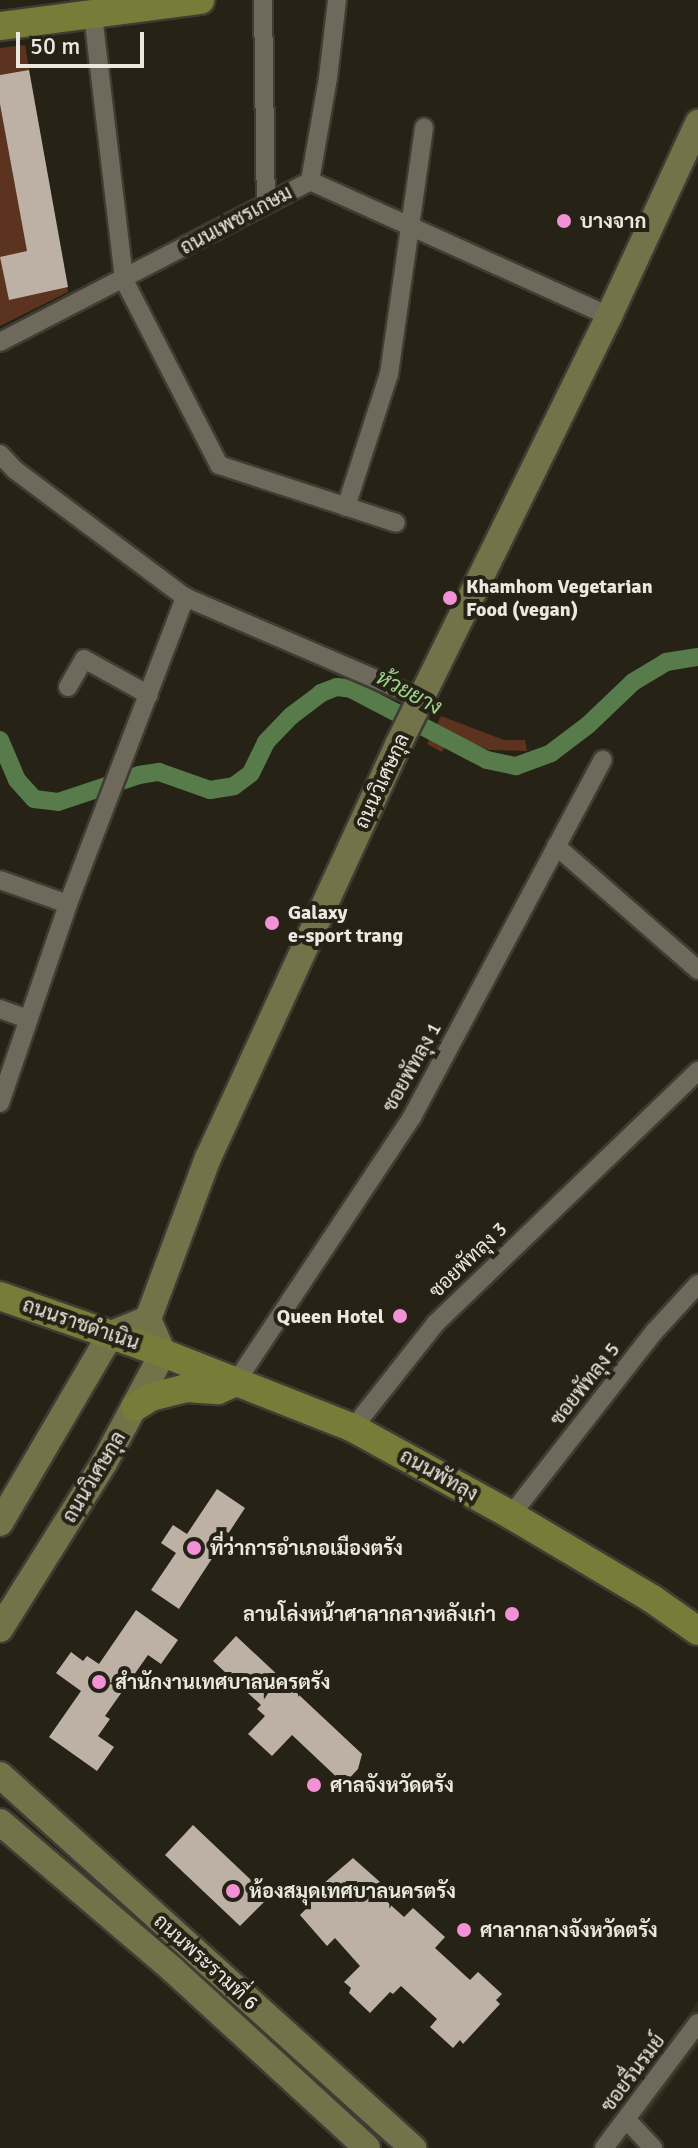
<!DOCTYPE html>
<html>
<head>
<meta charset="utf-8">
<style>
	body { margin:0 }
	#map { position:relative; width:698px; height:2148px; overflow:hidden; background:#262216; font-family:Signika,Sarabun,sans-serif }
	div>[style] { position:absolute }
	.built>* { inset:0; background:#312b19 }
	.green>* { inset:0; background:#5b331e }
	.canal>* { height:18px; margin:-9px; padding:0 9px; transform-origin:9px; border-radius:9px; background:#587b4b }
	.building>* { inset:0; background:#bdb1a5 }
	.roads { filter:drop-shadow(2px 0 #3f3c33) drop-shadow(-2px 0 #3f3c33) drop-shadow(0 2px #3f3c33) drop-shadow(0 -2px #3f3c33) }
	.street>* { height:18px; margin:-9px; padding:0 9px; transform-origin:9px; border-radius:9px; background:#6e695b }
	.secondary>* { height:26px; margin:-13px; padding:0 13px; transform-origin:13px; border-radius:13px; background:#73734a }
	.primary>* { height:28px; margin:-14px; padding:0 14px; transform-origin:14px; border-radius:14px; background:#787c38 }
	.dots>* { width:22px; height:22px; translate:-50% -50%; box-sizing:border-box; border:4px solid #262216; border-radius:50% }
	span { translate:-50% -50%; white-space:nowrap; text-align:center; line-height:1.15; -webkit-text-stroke:8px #262216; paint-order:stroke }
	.street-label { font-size:20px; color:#eae8df }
	.poi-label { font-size:20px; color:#eae8df; font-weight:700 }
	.left { translate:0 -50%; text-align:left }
	.right { translate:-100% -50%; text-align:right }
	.water-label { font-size:22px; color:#9ed28a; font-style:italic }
	.scale { position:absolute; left:16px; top:32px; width:128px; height:36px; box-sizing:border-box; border:4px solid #eae8df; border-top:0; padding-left:10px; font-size:24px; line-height:28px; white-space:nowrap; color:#eae8df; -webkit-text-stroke:6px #262216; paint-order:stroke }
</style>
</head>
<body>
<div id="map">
	<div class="built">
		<div style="clip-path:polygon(698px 2001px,698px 2046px,624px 2148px,591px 2148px)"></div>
	</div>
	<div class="green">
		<div style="clip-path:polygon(25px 45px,68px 292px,0 326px,0 48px)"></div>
		<div style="clip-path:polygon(441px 716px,504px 740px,525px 740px,527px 751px,489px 750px,451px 734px,442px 752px,427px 744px)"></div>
	</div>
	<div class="canal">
		<div style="left:0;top:740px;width:43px;rotate:67deg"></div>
		<div style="left:17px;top:780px;width:25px;rotate:48deg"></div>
		<div style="left:34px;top:799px;width:24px;rotate:7deg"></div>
		<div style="left:58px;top:802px;width:85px;rotate:-18.4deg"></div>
		<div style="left:139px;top:775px;width:20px;rotate:-9deg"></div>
		<div style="left:159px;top:772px;width:54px;rotate:19.4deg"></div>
		<div style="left:210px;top:790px;width:24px;rotate:-9deg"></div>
		<div style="left:234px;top:786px;width:21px;rotate:-37deg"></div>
		<div style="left:251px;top:773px;width:34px;rotate:-64deg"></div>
		<div style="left:266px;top:742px;width:36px;rotate:-46deg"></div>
		<div style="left:291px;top:716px;width:38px;rotate:-37deg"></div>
		<div style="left:321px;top:693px;width:17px;rotate:-21deg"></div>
		<div style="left:337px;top:687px;width:14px;rotate:8deg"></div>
		<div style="left:351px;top:689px;width:153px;rotate:27.6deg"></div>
		<div style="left:487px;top:760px;width:30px;rotate:12deg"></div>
		<div style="left:516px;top:766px;width:37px;rotate:-20deg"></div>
		<div style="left:551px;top:753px;width:46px;rotate:-37.1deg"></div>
		<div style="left:588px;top:725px;width:62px;rotate:-43.7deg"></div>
		<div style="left:633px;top:682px;width:39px;rotate:-31deg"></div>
		<div style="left:666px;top:662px;width:32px;rotate:-9deg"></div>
	</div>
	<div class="building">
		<div style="clip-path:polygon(29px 70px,68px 287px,9px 300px,0 257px,27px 251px,0 104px,0 75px)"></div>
		<div style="clip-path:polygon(217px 1489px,245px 1508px,179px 1609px,151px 1590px,176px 1553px,161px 1543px,173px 1525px,187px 1534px)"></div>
		<div style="clip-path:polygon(136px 1610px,178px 1640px,161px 1664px,148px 1655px,105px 1716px,110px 1719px,98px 1736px,114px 1747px,97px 1771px,49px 1737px,81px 1691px,56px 1673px,71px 1652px,83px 1661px,87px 1656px,99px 1664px)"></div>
		<div style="clip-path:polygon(236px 1636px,362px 1754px,358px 1769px,344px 1784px,292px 1735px,272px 1756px,248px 1734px,265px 1716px,257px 1709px,261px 1705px,213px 1661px)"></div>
		<div style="clip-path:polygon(193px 1825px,269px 1897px,240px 1926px,165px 1855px)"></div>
		<div style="clip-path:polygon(353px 1858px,380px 1882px,373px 1889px,404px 1917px,413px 1908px,445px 1937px,435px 1948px,470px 1980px,478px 1972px,502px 1994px,496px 2000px,500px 2004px,463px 2044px,460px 2040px,453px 2048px,430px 2027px,437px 2019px,401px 1986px,393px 1994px,390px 1992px,370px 2013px,349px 1993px,351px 1988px,344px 1982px,360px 1966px,335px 1938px,327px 1946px,300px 1915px,308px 1907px,305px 1904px,310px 1900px,308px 1897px)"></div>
	</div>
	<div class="roads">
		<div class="street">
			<div style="left:263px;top:0;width:203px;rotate:89.2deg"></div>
			<div style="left:93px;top:15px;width:267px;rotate:83.3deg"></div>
			<div style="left:124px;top:280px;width:208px;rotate:62.8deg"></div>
			<div style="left:219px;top:465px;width:186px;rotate:18.1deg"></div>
			<div style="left:310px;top:181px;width:328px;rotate:24.3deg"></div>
			<div style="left:0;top:342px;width:349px;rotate:-27.4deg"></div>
			<div style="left:310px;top:181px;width:105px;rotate:-80.1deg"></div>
			<div style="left:328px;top:78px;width:79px;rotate:-83.4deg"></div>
			<div style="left:0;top:454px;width:22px;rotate:47deg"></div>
			<div style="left:15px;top:470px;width:212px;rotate:36.8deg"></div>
			<div style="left:185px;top:597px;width:258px;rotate:23.3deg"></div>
			<div style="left:346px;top:507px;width:140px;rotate:-72.1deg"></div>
			<div style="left:389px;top:374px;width:249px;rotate:-81.9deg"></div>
			<div style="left:68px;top:687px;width:32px;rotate:-60deg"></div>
			<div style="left:84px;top:659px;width:74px;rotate:29deg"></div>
			<div style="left:556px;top:846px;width:189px;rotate:41.1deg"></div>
			<div style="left:0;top:880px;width:72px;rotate:19.4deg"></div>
			<div style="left:0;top:1009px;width:30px;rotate:20deg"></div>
			<div style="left:0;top:1103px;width:210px;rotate:-71.1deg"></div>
			<div style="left:68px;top:904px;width:329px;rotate:-69.1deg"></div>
			<div style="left:236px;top:1382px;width:318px;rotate:-56.4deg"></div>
			<div style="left:412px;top:1117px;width:405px;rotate:-61.9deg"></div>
			<div style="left:353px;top:1428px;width:134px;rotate:-51.7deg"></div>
			<div style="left:436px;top:1323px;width:364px;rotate:-43.9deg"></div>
			<div style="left:511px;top:1515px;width:234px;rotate:-52deg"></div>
			<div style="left:655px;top:1331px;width:64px;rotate:-47.5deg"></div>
			<div style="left:626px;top:2119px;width:40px;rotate:47deg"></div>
			<div style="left:604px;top:2148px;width:156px;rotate:-53.1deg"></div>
		</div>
		<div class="secondary">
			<div style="left:0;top:1523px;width:219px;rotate:-59.6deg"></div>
			<div style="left:111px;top:1334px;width:40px;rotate:-22deg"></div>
			<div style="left:0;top:1629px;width:196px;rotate:-57.9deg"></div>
			<div style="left:104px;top:1463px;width:125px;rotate:-61.8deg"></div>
			<div style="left:163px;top:1353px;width:37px;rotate:-114deg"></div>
			<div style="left:148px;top:1319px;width:172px;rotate:-69.6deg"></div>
			<div style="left:208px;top:1158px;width:455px;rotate:-65.3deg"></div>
			<div style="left:398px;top:745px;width:478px;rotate:-63.8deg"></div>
			<div style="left:609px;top:316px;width:213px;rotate:-65.2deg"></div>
			<div style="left:0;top:1775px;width:557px;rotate:42.09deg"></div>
			<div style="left:0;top:1822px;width:228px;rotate:40.5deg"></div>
			<div style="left:173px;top:1970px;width:263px;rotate:42.5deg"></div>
		</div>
		<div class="primary">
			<div style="left:0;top:26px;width:202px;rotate:-7.4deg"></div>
			<div style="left:0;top:1296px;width:173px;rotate:19.3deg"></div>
			<div style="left:163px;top:1353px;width:204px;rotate:21.5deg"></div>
			<div style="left:353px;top:1428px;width:180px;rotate:28.8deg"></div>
			<div style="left:511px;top:1515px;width:163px;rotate:30.7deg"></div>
			<div style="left:651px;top:1598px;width:57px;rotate:35.1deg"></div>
			<div style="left:135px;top:1407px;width:19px;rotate:-32deg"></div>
			<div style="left:151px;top:1397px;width:36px;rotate:-14deg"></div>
			<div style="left:186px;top:1388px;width:32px;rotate:4deg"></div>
			<div style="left:218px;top:1390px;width:20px;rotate:-24deg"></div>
		</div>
	</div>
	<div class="dots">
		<div style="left:564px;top:221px;background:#f391d6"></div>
		<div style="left:450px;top:598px;background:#f391d6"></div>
		<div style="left:272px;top:923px;background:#f391d6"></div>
		<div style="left:400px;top:1316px;background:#f391d6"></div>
		<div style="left:194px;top:1548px;background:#f391d6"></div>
		<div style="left:512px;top:1614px;background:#f391d6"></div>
		<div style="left:99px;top:1682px;background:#f391d6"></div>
		<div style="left:314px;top:1785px;background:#f391d6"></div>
		<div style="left:233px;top:1891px;background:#f391d6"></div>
		<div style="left:464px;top:1930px;background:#f391d6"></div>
	</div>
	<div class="street-label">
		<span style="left:236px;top:220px;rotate:-28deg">ถนนเพชรเกษม</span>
		<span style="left:382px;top:781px;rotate:-65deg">ถนนวิเศษกุล</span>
		<span style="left:412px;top:1067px;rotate:-61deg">ซอยพัทลุง 1</span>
		<span style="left:468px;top:1260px;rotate:-44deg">ซอยพัทลุง 3</span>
		<span style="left:81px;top:1324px;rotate:19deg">ถนนราชดำเนิน</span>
		<span style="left:585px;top:1384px;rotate:-52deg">ซอยพัทลุง 5</span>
		<span style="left:439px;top:1475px;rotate:29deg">ถนนพัทลุง</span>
		<span style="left:94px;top:1477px;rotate:-59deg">ถนนวิเศษกุล</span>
		<span style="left:206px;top:1962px;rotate:42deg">ถนนพระรามที่ 6</span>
		<span style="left:633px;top:2073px;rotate:-53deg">ซอยรื่นรมย์</span>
	</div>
	<div class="poi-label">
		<span class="left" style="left:580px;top:221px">บางจาก</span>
		<span class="left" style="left:466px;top:598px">Khamhom Vegetarian<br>Food (vegan)</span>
		<span class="left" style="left:288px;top:924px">Galaxy<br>e-sport trang</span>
		<span class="right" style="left:384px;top:1316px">Queen Hotel</span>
		<span class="left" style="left:210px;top:1548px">ที่ว่าการอำเภอเมืองตรัง</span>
		<span class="right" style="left:496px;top:1614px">ลานโล่งหน้าศาลากลางหลังเก่า</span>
		<span class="left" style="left:115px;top:1682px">สำนักงานเทศบาลนครตรัง</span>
		<span class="left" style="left:330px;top:1785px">ศาลจังหวัดตรัง</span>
		<span class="left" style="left:249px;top:1891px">ห้องสมุดเทศบาลนครตรัง</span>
		<span class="left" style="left:480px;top:1930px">ศาลากลางจังหวัดตรัง</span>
	</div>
	<div class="water-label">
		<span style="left:409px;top:692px;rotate:28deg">ห้วยยาง</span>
	</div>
	<div class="scale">50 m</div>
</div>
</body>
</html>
